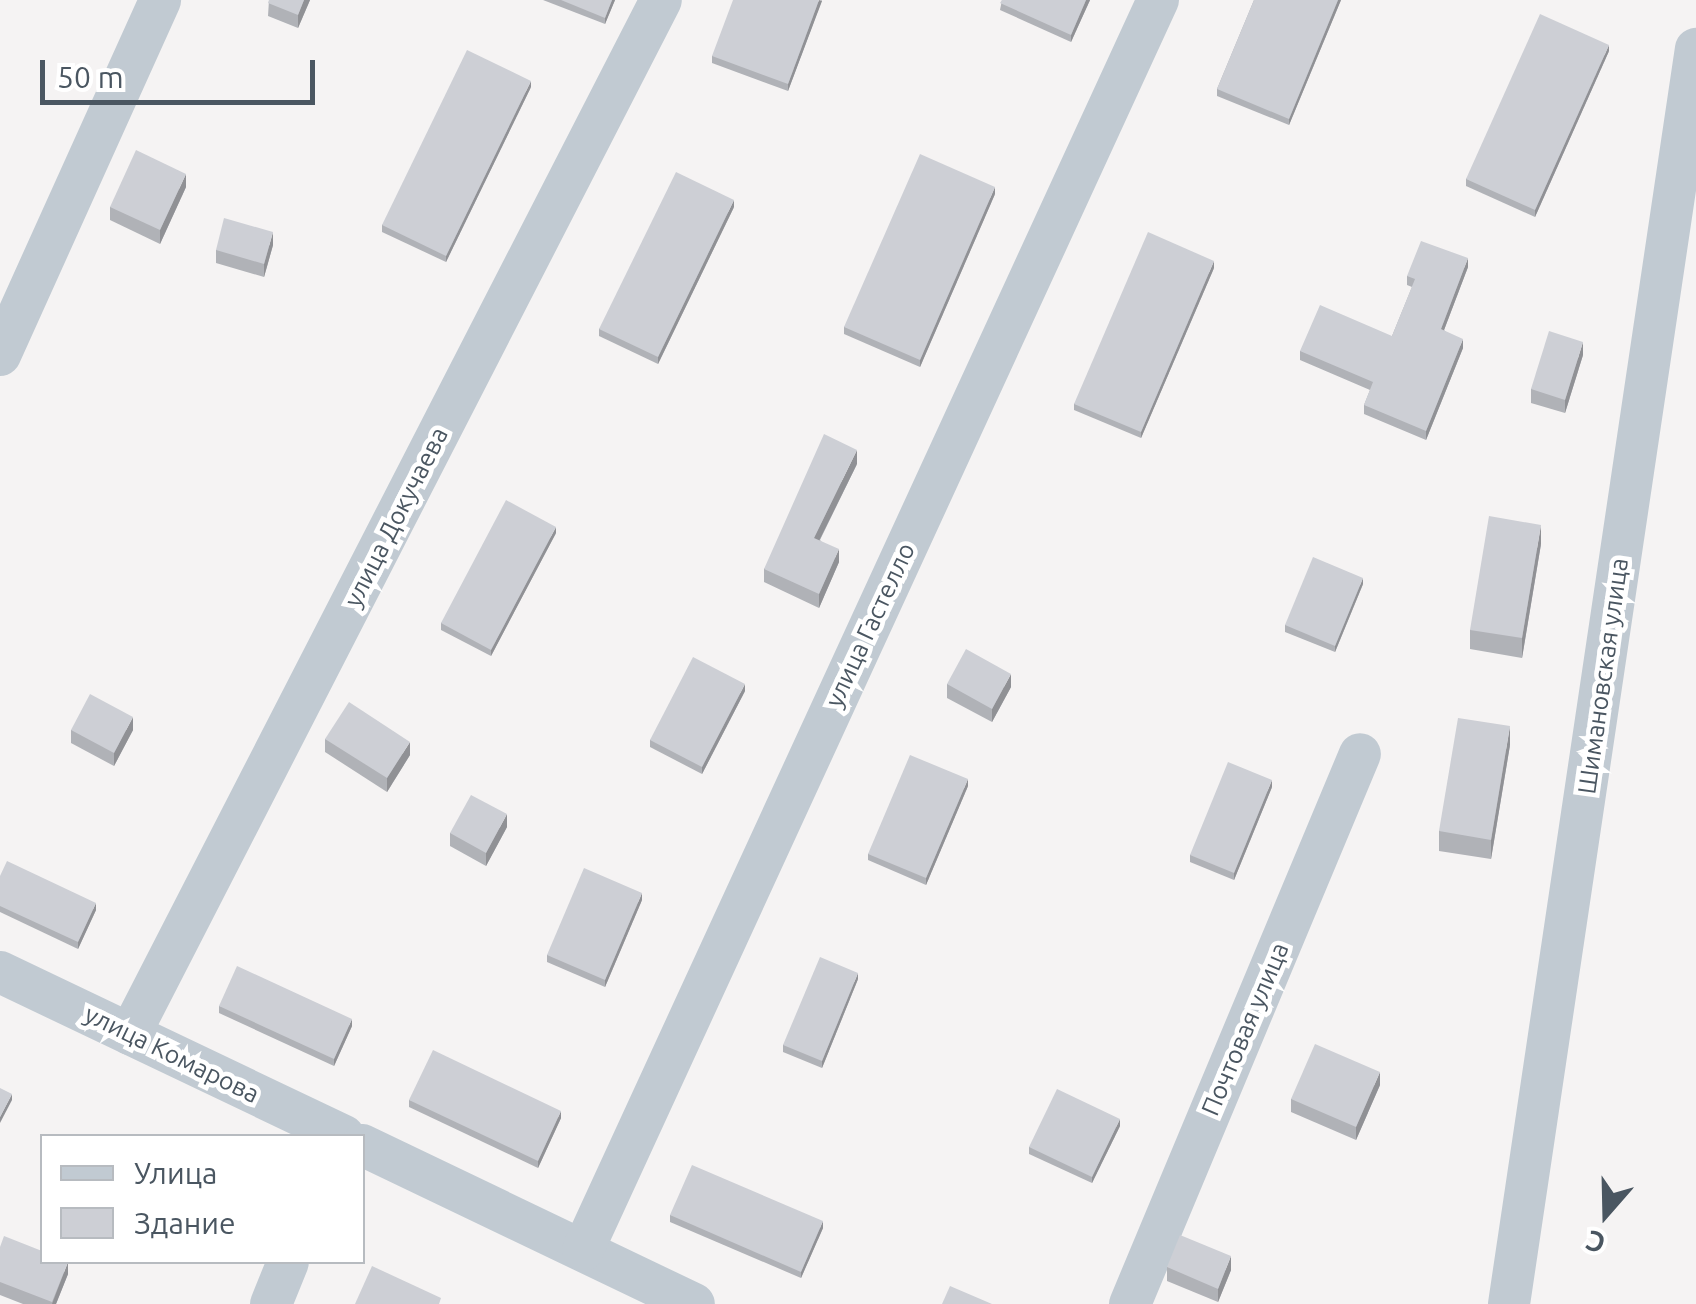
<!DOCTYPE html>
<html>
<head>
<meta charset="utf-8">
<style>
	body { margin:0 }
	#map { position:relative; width:1696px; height:1304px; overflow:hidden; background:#f5f3f3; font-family:Ubuntu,sans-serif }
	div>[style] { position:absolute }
	.street>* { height:42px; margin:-21px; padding:0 21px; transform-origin:21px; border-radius:21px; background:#c1cad2 }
	.wall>* { inset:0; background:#b0b2b7 }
	.shaded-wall>* { inset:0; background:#909195 }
	.building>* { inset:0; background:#cdcfd5 }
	span { translate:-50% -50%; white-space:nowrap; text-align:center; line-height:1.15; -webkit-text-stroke:9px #fff; paint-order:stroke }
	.street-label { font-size:25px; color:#4a5661 }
	.legend { position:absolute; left:40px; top:1134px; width:325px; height:130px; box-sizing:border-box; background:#fff; border:2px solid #b7bbc0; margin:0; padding:12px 18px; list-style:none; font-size:30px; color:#4a5661 }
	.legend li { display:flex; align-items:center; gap:20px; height:50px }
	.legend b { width:50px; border:2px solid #b7bbc0 }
	.north { position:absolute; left:1556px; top:1164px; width:100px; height:100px; -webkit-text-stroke:8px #fff; paint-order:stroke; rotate:200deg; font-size:28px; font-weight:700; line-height:40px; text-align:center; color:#4a5661 }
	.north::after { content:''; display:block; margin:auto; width:35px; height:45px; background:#4a5661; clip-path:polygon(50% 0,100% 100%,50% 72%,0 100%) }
	.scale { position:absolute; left:40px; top:60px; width:275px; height:45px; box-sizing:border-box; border:5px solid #4a5661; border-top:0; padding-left:12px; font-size:30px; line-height:35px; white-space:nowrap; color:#4a5661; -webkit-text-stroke:8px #fff; paint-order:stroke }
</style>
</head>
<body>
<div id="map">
	<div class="street">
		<div style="left:0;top:355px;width:389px;rotate:-65.7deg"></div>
		<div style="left:0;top:972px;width:381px;rotate:25.5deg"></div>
		<div style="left:130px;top:1034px;width:1162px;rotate:-62.82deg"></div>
		<div style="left:362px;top:1145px;width:368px;rotate:25.6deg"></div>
		<div style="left:583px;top:1250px;width:1376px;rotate:-65.3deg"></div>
		<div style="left:271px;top:1304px;width:45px;rotate:-68deg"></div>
		<div style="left:1130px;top:1304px;width:596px;rotate:-67.31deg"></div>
		<div style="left:1509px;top:1304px;width:1269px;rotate:-81.53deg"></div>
	</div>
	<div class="wall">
		<div style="clip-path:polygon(269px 0,310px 0,298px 28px,268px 16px)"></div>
		<div style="clip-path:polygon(543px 0,615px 0,605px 24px)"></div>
		<div style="clip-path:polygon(822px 0,788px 91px,712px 63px,712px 56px)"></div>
		<div style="clip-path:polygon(1002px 0,1090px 0,1071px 42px,1000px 10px)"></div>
		<div style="clip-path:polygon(1254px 0,1341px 0,1289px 125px,1217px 96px,1217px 89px)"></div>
		<div style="clip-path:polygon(1609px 51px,1535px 217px,1466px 186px,1466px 179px)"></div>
		<div style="clip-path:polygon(531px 87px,446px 262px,382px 232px,382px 225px)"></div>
		<div style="clip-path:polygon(186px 187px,160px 244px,110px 220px,110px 207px)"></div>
		<div style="clip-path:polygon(995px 194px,920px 367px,844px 334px,844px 327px)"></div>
		<div style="clip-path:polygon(734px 207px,658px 364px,599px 336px,599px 329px)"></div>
		<div style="clip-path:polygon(273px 245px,264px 277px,216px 263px,216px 250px)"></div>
		<div style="clip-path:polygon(1468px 267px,1444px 330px,1463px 348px,1426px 440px,1364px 414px,1364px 405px,1370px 390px,1300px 360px,1300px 351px,1392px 336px,1412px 287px,1407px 285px,1407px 276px)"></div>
		<div style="clip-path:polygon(1214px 268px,1141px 438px,1074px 410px,1074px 404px)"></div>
		<div style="clip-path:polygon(1583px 355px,1565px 413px,1531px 403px,1531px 389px)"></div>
		<div style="clip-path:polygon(857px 464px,820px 540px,839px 562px,819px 608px,764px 582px,764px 569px)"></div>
		<div style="clip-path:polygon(556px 533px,491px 656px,441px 630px,441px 623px)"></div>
		<div style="clip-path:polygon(1541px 544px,1522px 658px,1470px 649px,1470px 630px)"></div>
		<div style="clip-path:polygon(1363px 584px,1335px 652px,1285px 632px,1285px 625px)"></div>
		<div style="clip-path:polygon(947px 684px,1011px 687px,992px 722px,947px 698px)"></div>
		<div style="clip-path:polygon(745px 691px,702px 774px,650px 747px,650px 740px)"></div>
		<div style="clip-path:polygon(71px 730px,133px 730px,114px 766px,71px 743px)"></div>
		<div style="clip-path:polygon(325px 739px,410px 755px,387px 792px,325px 752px)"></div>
		<div style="clip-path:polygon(1510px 745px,1491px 859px,1439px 851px,1439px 831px)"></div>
		<div style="clip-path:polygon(968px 786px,926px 885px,868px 860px,868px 854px)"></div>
		<div style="clip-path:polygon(1272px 787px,1234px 880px,1190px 862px,1190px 855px)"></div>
		<div style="clip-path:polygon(507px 827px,486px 866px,450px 846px,450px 833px)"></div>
		<div style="clip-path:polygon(0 876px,96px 910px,78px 949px,0 912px)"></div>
		<div style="clip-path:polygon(642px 900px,605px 987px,547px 962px,547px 955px)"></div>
		<div style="clip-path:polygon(858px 979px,822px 1068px,783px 1052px,783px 1045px)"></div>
		<div style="clip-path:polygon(219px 1006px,352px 1026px,334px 1066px,219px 1013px)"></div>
		<div style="clip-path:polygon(1380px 1085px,1356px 1140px,1291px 1112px,1291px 1099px)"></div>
		<div style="clip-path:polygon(409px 1100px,561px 1118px,538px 1168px,409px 1107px)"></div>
		<div style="clip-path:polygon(1120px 1126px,1092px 1183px,1029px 1154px,1029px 1147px)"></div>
		<div style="clip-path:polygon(670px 1215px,823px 1228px,801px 1278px,670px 1222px)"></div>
		<div style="clip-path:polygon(0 1247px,68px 1274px,56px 1304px,23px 1304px,0 1295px)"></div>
		<div style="clip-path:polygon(1167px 1267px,1231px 1270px,1218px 1302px,1167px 1281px)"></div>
	</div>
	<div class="shaded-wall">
		<div style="clip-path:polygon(304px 0,310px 0,298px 28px,298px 15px)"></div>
		<div style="clip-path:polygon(612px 0,615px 0,605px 24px,605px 18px)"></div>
		<div style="clip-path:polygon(819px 0,822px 1px,788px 91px,788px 84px)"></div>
		<div style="clip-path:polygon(1086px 0,1090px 0,1071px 42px,1071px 35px)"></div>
		<div style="clip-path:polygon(1338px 0,1341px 0,1289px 125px,1289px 119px)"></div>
		<div style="clip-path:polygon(1609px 45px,1609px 51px,1535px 217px,1535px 210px)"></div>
		<div style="clip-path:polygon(531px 81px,531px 87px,446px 262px,446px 256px)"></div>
		<div style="clip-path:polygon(186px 174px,186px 187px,160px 244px,160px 230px)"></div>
		<div style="clip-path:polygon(995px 187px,995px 194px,920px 367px,920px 360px)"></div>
		<div style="clip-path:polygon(734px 200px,734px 207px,658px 364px,658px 357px)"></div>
		<div style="clip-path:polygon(273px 232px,273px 245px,264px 277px,264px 264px)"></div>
		<div style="clip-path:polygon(1468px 258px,1468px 267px,1441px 338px,1441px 329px)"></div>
		<div style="clip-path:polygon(1214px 261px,1214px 268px,1141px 438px,1141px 432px)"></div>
		<div style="clip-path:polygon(1463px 339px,1463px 348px,1426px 440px,1426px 431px)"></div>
		<div style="clip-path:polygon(1583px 342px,1583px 355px,1565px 413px,1565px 400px)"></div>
		<div style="clip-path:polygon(857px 450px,857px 464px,814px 551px,814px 538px)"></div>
		<div style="clip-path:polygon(1541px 525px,1541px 544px,1522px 658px,1522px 638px)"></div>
		<div style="clip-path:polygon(556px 527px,556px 533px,491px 656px,491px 650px)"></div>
		<div style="clip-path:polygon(839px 549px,839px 562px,819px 608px,819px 594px)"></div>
		<div style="clip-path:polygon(1363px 578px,1363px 584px,1335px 652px,1335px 646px)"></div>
		<div style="clip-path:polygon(1011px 674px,1011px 687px,992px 722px,992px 709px)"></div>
		<div style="clip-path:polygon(745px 684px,745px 691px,702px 774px,702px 767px)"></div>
		<div style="clip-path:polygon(133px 717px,133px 730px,114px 766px,114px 753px)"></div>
		<div style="clip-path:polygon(1510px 726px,1510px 745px,1491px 859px,1491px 840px)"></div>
		<div style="clip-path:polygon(410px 742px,410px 755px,387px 792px,387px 778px)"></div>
		<div style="clip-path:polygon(968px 779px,968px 786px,926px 885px,926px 878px)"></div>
		<div style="clip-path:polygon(1272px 780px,1272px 787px,1234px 880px,1234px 873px)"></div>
		<div style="clip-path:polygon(507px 814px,507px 827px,486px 866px,486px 853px)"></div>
		<div style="clip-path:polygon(642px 893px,642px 900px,605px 987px,605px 980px)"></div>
		<div style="clip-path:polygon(96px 903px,96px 910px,78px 949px,78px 942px)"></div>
		<div style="clip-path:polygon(858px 973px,858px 979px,822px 1068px,822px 1061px)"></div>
		<div style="clip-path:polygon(352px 1019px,352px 1026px,334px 1066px,334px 1059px)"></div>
		<div style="clip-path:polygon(1380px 1072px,1380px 1085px,1356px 1140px,1356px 1127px)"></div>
		<div style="clip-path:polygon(12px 1094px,12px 1100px,0 1123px,0 1117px)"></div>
		<div style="clip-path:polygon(561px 1111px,561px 1118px,538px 1168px,538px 1161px)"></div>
		<div style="clip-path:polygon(1120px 1119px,1120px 1126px,1092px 1183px,1092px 1177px)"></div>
		<div style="clip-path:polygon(823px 1221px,823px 1228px,801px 1278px,801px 1272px)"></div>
		<div style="clip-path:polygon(1231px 1256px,1231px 1270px,1218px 1302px,1218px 1289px)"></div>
		<div style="clip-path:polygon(68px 1262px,68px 1274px,56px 1304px,52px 1304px)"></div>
	</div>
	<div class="building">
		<div style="clip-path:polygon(269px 0,304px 0,298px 15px,268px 3px)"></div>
		<div style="clip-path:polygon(561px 0,612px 0,605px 18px)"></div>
		<div style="clip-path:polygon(733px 0,819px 0,788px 84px,712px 56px)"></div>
		<div style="clip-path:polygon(1002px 0,1086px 0,1071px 35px,1000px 3px)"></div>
		<div style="clip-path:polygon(1254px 0,1338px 0,1289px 119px,1217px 89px)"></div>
		<div style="clip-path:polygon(1540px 14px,1609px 45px,1535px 210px,1466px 179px)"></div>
		<div style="clip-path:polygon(467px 50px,531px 81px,446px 256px,382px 225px)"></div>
		<div style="clip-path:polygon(136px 150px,186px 174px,160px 230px,110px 207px)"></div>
		<div style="clip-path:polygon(920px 154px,995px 187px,920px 360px,844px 327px)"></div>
		<div style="clip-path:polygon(676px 172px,734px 200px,658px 357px,599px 329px)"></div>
		<div style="clip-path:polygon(224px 218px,273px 232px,264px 264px,216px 250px)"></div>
		<div style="clip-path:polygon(1148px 232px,1214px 261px,1141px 432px,1074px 404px)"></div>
		<div style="clip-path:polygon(1421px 241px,1468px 258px,1441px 329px,1463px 339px,1426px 431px,1364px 405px,1373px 382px,1300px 351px,1320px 305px,1392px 336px,1415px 279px,1407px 276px)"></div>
		<div style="clip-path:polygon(1549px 331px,1583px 342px,1565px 400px,1531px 389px)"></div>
		<div style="clip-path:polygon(824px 434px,857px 450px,814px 538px,839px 549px,819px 594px,764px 569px)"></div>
		<div style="clip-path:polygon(506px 500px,556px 527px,491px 650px,441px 623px)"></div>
		<div style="clip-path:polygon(1489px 516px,1541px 525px,1522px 638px,1470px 630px)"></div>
		<div style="clip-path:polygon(1313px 557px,1363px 578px,1335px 646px,1285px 625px)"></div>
		<div style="clip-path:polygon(966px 649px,1011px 674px,992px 709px,947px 684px)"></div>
		<div style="clip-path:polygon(693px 657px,745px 684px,702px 767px,650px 740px)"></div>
		<div style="clip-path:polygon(90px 694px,133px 717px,114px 753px,71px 730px)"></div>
		<div style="clip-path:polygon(349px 702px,410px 742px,387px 778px,325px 739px)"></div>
		<div style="clip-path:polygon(1458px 718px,1510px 726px,1491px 840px,1439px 831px)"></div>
		<div style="clip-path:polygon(910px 755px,968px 779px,926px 878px,868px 854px)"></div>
		<div style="clip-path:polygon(1228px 762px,1272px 780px,1234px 873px,1190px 855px)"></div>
		<div style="clip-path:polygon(471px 795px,507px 814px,486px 853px,450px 833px)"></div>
		<div style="clip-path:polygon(7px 861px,96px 903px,78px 942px,0 906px,0 876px)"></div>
		<div style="clip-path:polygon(584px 868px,642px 893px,605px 980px,547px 955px)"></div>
		<div style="clip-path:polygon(820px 957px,858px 973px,822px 1061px,783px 1045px)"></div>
		<div style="clip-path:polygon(237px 966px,352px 1019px,334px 1059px,219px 1006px)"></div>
		<div style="clip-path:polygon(1315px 1044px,1380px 1072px,1356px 1127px,1291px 1099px)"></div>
		<div style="clip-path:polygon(433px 1050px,561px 1111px,538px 1161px,409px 1100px)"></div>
		<div style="clip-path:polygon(0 1088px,12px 1094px,0 1117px)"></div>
		<div style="clip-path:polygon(1057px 1089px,1120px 1119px,1092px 1177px,1029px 1147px)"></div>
		<div style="clip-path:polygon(692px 1165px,823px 1221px,801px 1272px,670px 1215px)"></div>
		<div style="clip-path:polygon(1180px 1235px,1231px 1256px,1218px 1289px,1167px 1267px)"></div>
		<div style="clip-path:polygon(4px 1236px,42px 1251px,42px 1262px,68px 1262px,52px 1302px,0 1282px,0 1247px)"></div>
		<div style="clip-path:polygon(372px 1266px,441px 1298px,439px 1304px,355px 1304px)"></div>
		<div style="clip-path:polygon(950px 1286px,992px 1304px,942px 1304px)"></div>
	</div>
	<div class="street-label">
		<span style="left:396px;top:517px;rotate:-63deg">улица Докучаева</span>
		<span style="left:870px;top:625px;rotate:-65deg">улица Гастелло</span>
		<span style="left:1603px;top:676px;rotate:-82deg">Шимановская улица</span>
		<span style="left:1245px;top:1029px;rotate:-67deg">Почтовая улица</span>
		<span style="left:172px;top:1054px;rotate:26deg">улица Комарова</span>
	</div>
	<ul class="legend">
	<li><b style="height:12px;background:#c1cad2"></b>Улица</li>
	<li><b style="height:28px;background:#cdcfd5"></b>Здание</li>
	</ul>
	<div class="north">С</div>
	<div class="scale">50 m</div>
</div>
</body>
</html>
